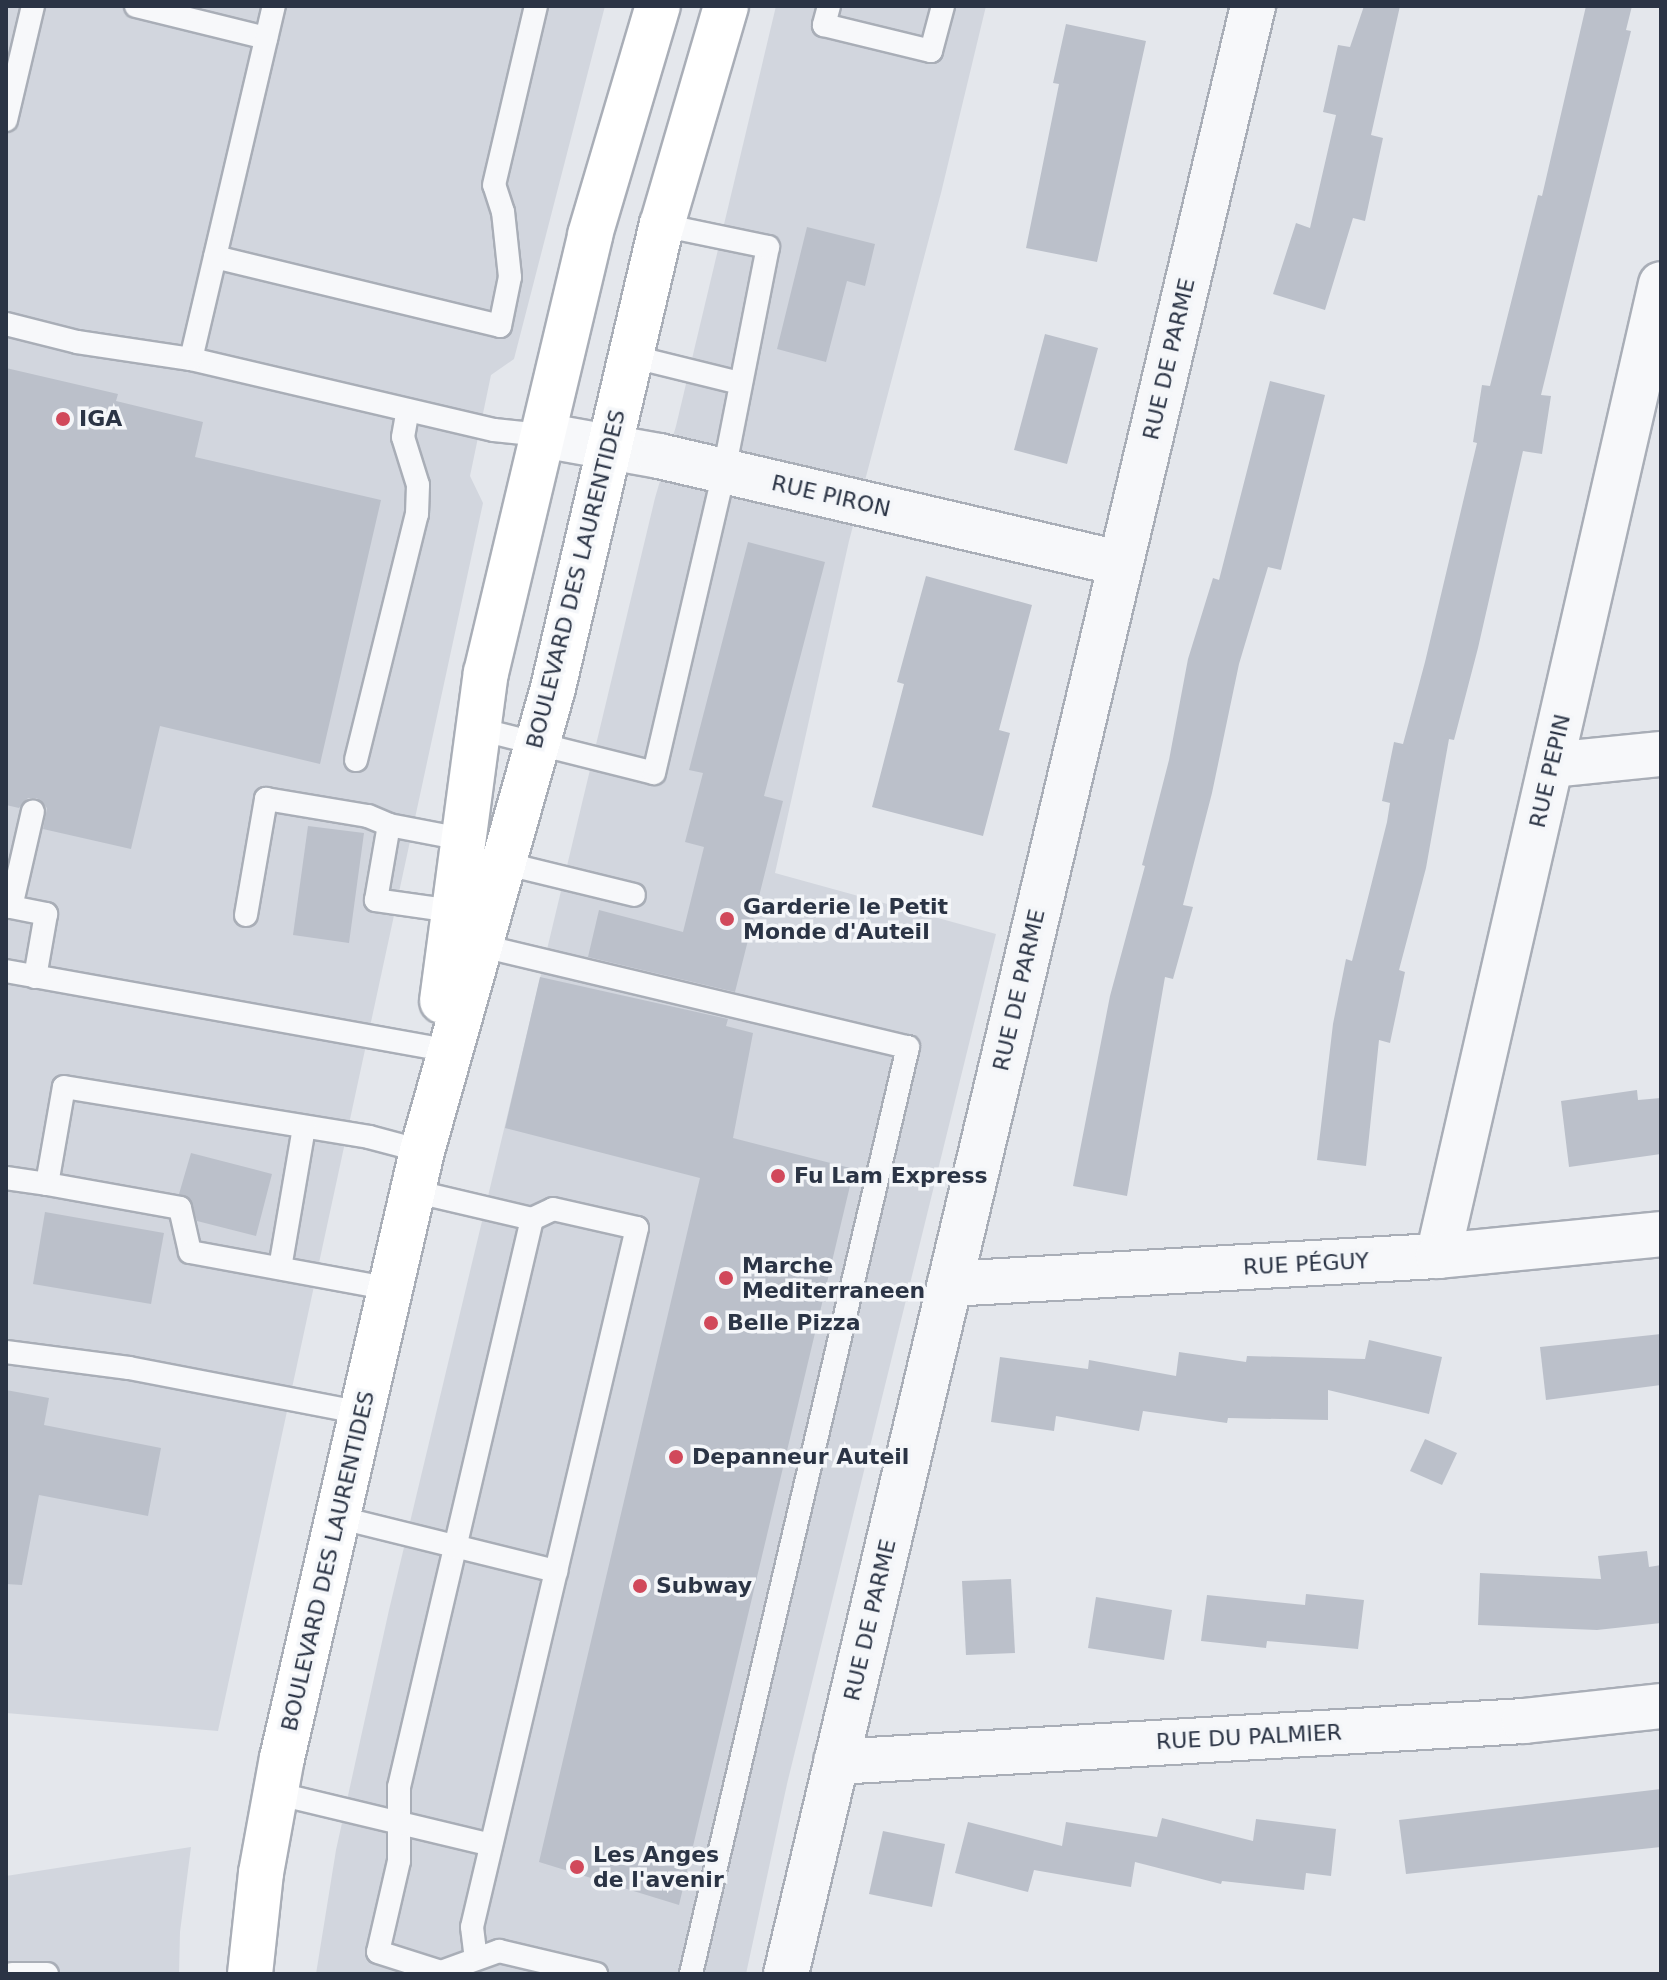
<!DOCTYPE html>
<html>
<head>
<meta charset="utf-8">
<style>
	body { margin:0 }
	#map { position:relative; width:1667px; height:1980px; overflow:hidden; background:#e4e7ec; font-family:"DejaVu Sans",sans-serif }
	div>[style] { position:absolute }
	.built>* { inset:0; background:#d2d6de }
	.building>* { inset:0; background:#bbc0ca }
	.roads { filter:drop-shadow(2px 0 #a9aeb7) drop-shadow(-2px 0 #a9aeb7) drop-shadow(0 2px #a9aeb7) drop-shadow(0 -2px #a9aeb7) }
	.lane>* { height:22px; margin:-11px; padding:0 11px; transform-origin:11px; border-radius:11px; background:#f7f8fa }
	.street>* { height:44px; margin:-22px; padding:0 22px; transform-origin:22px; border-radius:22px; background:#f7f8fa }
	.secondary>* { height:44px; margin:-22px; padding:0 22px; transform-origin:22px; border-radius:22px; background:#fff }
	.dots>* { width:22px; height:22px; translate:-50% -50%; box-sizing:border-box; border:4px solid #f4f6f9; border-radius:50% }
	span { translate:-50% -50%; white-space:nowrap; text-align:center; line-height:1.15; -webkit-text-stroke:7px #f4f6f9; paint-order:stroke }
	.street-label { font-size:22px; color:#2b3445 }
	.poi-label { font-size:22px; color:#2b3445; font-weight:700 }
	.left { translate:0 -50%; text-align:left }
	.frame { position:absolute; inset:0; border:8px solid #2b3445; pointer-events:none }
</style>
</head>
<body>
<div id="map">
	<div class="built">
		<div style="clip-path:polygon(6px 6px,605px 6px,514px 359px,491px 375px,470px 476px,483px 503px,218px 1731px,6px 1713px)"></div>
		<div style="clip-path:polygon(776px 6px,986px 6px,941px 193px,849px 541px,775px 873px,996px 934px,787px 1784px,746px 1974px,316px 1974px,336px 1850px,389px 1610px,655px 498px,676px 426px)"></div>
		<div style="clip-path:polygon(191px 1847px,180px 1932px,179px 1974px,6px 1974px,6px 1876px)"></div>
	</div>
	<div class="building">
		<div style="clip-path:polygon(1364px 6px,1400px 6px,1371px 135px,1383px 138px,1365px 221px,1353px 218px,1325px 310px,1273px 294px,1296px 223px,1310px 228px,1336px 115px,1323px 112px,1338px 45px,1350px 47px)"></div>
		<div style="clip-path:polygon(1586px 6px,1632px 6px,1626px 30px,1631px 31px,1541px 395px,1551px 396px,1542px 454px,1523px 451px,1478px 648px,1454px 740px,1449px 739px,1426px 868px,1399px 970px,1405px 972px,1390px 1043px,1379px 1040px,1366px 1166px,1317px 1160px,1333px 1024px,1346px 959px,1352px 961px,1387px 822px,1390px 803px,1382px 801px,1394px 742px,1403px 744px,1425px 662px,1477px 443px,1473px 442px,1482px 385px,1490px 386px,1538px 195px,1542px 196px)"></div>
		<div style="clip-path:polygon(1066px 24px,1146px 41px,1097px 262px,1026px 248px,1059px 84px,1053px 83px)"></div>
		<div style="clip-path:polygon(807px 227px,875px 244px,865px 286px,847px 281px,826px 362px,777px 349px)"></div>
		<div style="clip-path:polygon(1045px 334px,1098px 348px,1067px 464px,1014px 450px)"></div>
		<div style="clip-path:polygon(6px 368px,118px 394px,116px 401px,203px 422px,195px 457px,381px 500px,320px 764px,160px 726px,131px 849px,43px 829px,47px 808px,37px 798px,28px 798px,19px 808px,6px 805px)"></div>
		<div style="clip-path:polygon(1270px 381px,1325px 395px,1281px 570px,1268px 567px,1239px 664px,1212px 793px,1183px 905px,1193px 907px,1173px 979px,1165px 977px,1127px 1196px,1073px 1186px,1110px 996px,1145px 866px,1142px 865px,1169px 760px,1188px 659px,1213px 578px,1219px 580px)"></div>
		<div style="clip-path:polygon(748px 542px,825px 562px,764px 796px,783px 801px,735px 992px,588px 957px,599px 910px,683px 932px,704px 847px,685px 842px,703px 773px,689px 770px)"></div>
		<div style="clip-path:polygon(926px 576px,1032px 605px,999px 730px,1010px 733px,983px 836px,872px 807px,904px 684px,897px 682px)"></div>
		<div style="clip-path:polygon(308px 826px,364px 833px,349px 943px,293px 935px)"></div>
		<div style="clip-path:polygon(540px 977px,728px 1019px,726px 1026px,753px 1033px,733px 1138px,854px 1169px,679px 1905px,539px 1862px,700px 1178px,505px 1128px)"></div>
		<div style="clip-path:polygon(1637px 1090px,1638px 1100px,1661px 1098px,1661px 1154px,1569px 1167px,1561px 1101px)"></div>
		<div style="clip-path:polygon(191px 1153px,272px 1174px,256px 1236px,197px 1221px,190px 1199px,179px 1194px)"></div>
		<div style="clip-path:polygon(45px 1212px,164px 1233px,151px 1304px,33px 1284px)"></div>
		<div style="clip-path:polygon(1661px 1334px,1661px 1385px,1546px 1400px,1540px 1347px)"></div>
		<div style="clip-path:polygon(1369px 1340px,1442px 1357px,1429px 1414px,1328px 1390px,1328px 1420px,1228px 1418px,1227px 1423px,1143px 1411px,1139px 1431px,1056px 1416px,1054px 1431px,991px 1422px,1000px 1357px,1088px 1369px,1089px 1360px,1176px 1376px,1179px 1352px,1246px 1362px,1247px 1356px,1365px 1359px)"></div>
		<div style="clip-path:polygon(6px 1390px,49px 1398px,44px 1425px,161px 1448px,148px 1516px,39px 1495px,22px 1585px,6px 1584px)"></div>
		<div style="clip-path:polygon(1425px 1439px,1457px 1453px,1442px 1485px,1410px 1471px)"></div>
		<div style="clip-path:polygon(1647px 1551px,1649px 1567px,1661px 1565px,1661px 1623px,1597px 1630px,1478px 1625px,1480px 1573px,1601px 1579px,1598px 1556px)"></div>
		<div style="clip-path:polygon(1011px 1579px,1015px 1653px,966px 1655px,962px 1581px)"></div>
		<div style="clip-path:polygon(1306px 1594px,1364px 1600px,1358px 1649px,1267px 1641px,1266px 1648px,1201px 1641px,1207px 1595px,1305px 1605px)"></div>
		<div style="clip-path:polygon(1096px 1597px,1172px 1610px,1164px 1660px,1088px 1648px)"></div>
		<div style="clip-path:polygon(1661px 1789px,1661px 1847px,1406px 1874px,1399px 1820px)"></div>
		<div style="clip-path:polygon(1162px 1818px,1253px 1841px,1256px 1819px,1336px 1829px,1331px 1876px,1306px 1873px,1304px 1890px,1222px 1881px,1221px 1884px,1135px 1862px,1131px 1887px,1034px 1870px,1028px 1892px,955px 1873px,968px 1822px,1062px 1846px,1066px 1822px,1157px 1837px)"></div>
		<div style="clip-path:polygon(883px 1831px,945px 1844px,932px 1907px,869px 1894px)"></div>
	</div>
	<div class="roads">
		<div class="lane">
			<div style="left:136px;top:6px;width:134px;rotate:13.8deg"></div>
			<div style="left:829px;top:6px;width:20px;rotate:105deg"></div>
			<div style="left:824px;top:25px;width:110px;rotate:13.7deg"></div>
			<div style="left:931px;top:51px;width:47px;rotate:-75.1deg"></div>
			<div style="left:6px;top:120px;width:117px;rotate:-76.7deg"></div>
			<div style="left:215px;top:257px;width:293px;rotate:13.6deg"></div>
			<div style="left:500px;top:326px;width:50px;rotate:-78.5deg"></div>
			<div style="left:510px;top:277px;width:65px;rotate:-96.1deg"></div>
			<div style="left:503px;top:212px;width:28px;rotate:-108deg"></div>
			<div style="left:494px;top:185px;width:184px;rotate:-76.8deg"></div>
			<div style="left:6px;top:324px;width:73px;rotate:14.2deg"></div>
			<div style="left:77px;top:342px;width:115px;rotate:8.5deg"></div>
			<div style="left:191px;top:359px;width:311px;rotate:13.2deg"></div>
			<div style="left:494px;top:430px;width:48px;rotate:5.9deg"></div>
			<div style="left:630px;top:356px;width:113px;rotate:13.8deg"></div>
			<div style="left:191px;top:359px;width:363px;rotate:-76.8deg"></div>
			<div style="left:479px;top:729px;width:180px;rotate:14.1deg"></div>
			<div style="left:654px;top:773px;width:310px;rotate:-76.9deg"></div>
			<div style="left:724px;top:471px;width:228px;rotate:-78.9deg"></div>
			<div style="left:768px;top:247px;width:108px;rotate:-168.3deg"></div>
			<div style="left:356px;top:760px;width:253px;rotate:-76.1deg"></div>
			<div style="left:417px;top:514px;width:29px;rotate:-88deg"></div>
			<div style="left:418px;top:485px;width:50px;rotate:-107.4deg"></div>
			<div style="left:403px;top:437px;width:27px;rotate:-80deg"></div>
			<div style="left:495px;top:861px;width:143px;rotate:13.7deg"></div>
			<div style="left:6px;top:906px;width:41px;rotate:11.3deg"></div>
			<div style="left:46px;top:914px;width:64px;rotate:99.9deg"></div>
			<div style="left:11px;top:907px;width:98px;rotate:-77.1deg"></div>
			<div style="left:460px;top:912px;width:85px;rotate:-171.9deg"></div>
			<div style="left:376px;top:900px;width:76px;rotate:-80.2deg"></div>
			<div style="left:389px;top:825px;width:85px;rotate:10.9deg"></div>
			<div style="left:246px;top:915px;width:118px;rotate:-80.2deg"></div>
			<div style="left:266px;top:799px;width:103px;rotate:9.5deg"></div>
			<div style="left:368px;top:816px;width:23px;rotate:23deg"></div>
			<div style="left:474px;top:944px;width:446px;rotate:13.4deg"></div>
			<div style="left:908px;top:1047px;width:952px;rotate:103.18deg"></div>
			<div style="left:6px;top:971px;width:436px;rotate:10.2deg"></div>
			<div style="left:6px;top:1178px;width:41px;rotate:8.3deg"></div>
			<div style="left:47px;top:1184px;width:98px;rotate:-80.1deg"></div>
			<div style="left:64px;top:1087px;width:309px;rotate:9.3deg"></div>
			<div style="left:369px;top:1137px;width:55px;rotate:14.8deg"></div>
			<div style="left:47px;top:1184px;width:135px;rotate:10.2deg"></div>
			<div style="left:180px;top:1208px;width:45px;rotate:77.2deg"></div>
			<div style="left:190px;top:1252px;width:204px;rotate:10.4deg"></div>
			<div style="left:413px;top:1191px;width:122px;rotate:13.2deg"></div>
			<div style="left:532px;top:1219px;width:23px;rotate:-25deg"></div>
			<div style="left:553px;top:1209px;width:86px;rotate:12.7deg"></div>
			<div style="left:637px;top:1228px;width:718px;rotate:103.28deg"></div>
			<div style="left:472px;top:1927px;width:31px;rotate:83deg"></div>
			<div style="left:532px;top:1219px;width:583px;rotate:103.18deg"></div>
			<div style="left:399px;top:1787px;width:74px;rotate:90deg"></div>
			<div style="left:399px;top:1861px;width:93px;rotate:103deg"></div>
			<div style="left:378px;top:1952px;width:66px;rotate:17.6deg"></div>
			<div style="left:441px;top:1972px;width:62px;rotate:-19.9deg"></div>
			<div style="left:499px;top:1951px;width:100px;rotate:13.3deg"></div>
			<div style="left:280px;top:1268px;width:143px;rotate:-80.3deg"></div>
			<div style="left:6px;top:1352px;width:124px;rotate:7.4deg"></div>
			<div style="left:129px;top:1368px;width:238px;rotate:10.9deg"></div>
			<div style="left:337px;top:1517px;width:226px;rotate:13.9deg"></div>
			<div style="left:275px;top:1793px;width:222px;rotate:13.5deg"></div>
			<div style="left:12px;top:1974px;width:35px"></div>
		</div>
		<div class="street">
			<div style="left:542px;top:435px;width:119px;rotate:10.2deg"></div>
			<div style="left:659px;top:456px;width:473px;rotate:13.1deg"></div>
			<div style="left:1551px;top:765px;width:111px;rotate:-5.7deg"></div>
			<div style="left:1438px;top:1256px;width:997px;rotate:-77.08deg"></div>
			<div style="left:950px;top:1284px;width:489px;rotate:-3.3deg"></div>
			<div style="left:1438px;top:1256px;width:224px;rotate:-5.6deg"></div>
			<div style="left:836px;top:1762px;width:689px;rotate:-3.41deg"></div>
			<div style="left:1524px;top:1721px;width:138px;rotate:-6.2deg"></div>
			<div style="left:786px;top:1974px;width:2023px;rotate:-76.65deg"></div>
		</div>
		<div class="secondary">
			<div style="left:442px;top:1001px;width:331px;rotate:-82.4deg"></div>
			<div style="left:486px;top:673px;width:450px;rotate:-76.6deg"></div>
			<div style="left:590px;top:235px;width:239px;rotate:-73.5deg"></div>
			<div style="left:250px;top:1974px;width:102px;rotate:-83.8deg"></div>
			<div style="left:261px;top:1873px;width:117px;rotate:-79.7deg"></div>
			<div style="left:282px;top:1758px;width:623px;rotate:-77.01deg"></div>
			<div style="left:422px;top:1151px;width:481px;rotate:-74.2deg"></div>
			<div style="left:553px;top:688px;width:476px;rotate:-76.8deg"></div>
			<div style="left:662px;top:225px;width:228px;rotate:-73.7deg"></div>
		</div>
	</div>
	<div class="dots">
		<div style="left:63px;top:419px;background:#d1495b"></div>
		<div style="left:727px;top:919px;background:#d1495b"></div>
		<div style="left:778px;top:1176px;background:#d1495b"></div>
		<div style="left:726px;top:1278px;background:#d1495b"></div>
		<div style="left:711px;top:1323px;background:#d1495b"></div>
		<div style="left:676px;top:1457px;background:#d1495b"></div>
		<div style="left:640px;top:1586px;background:#d1495b"></div>
		<div style="left:577px;top:1867px;background:#d1495b"></div>
	</div>
	<div class="street-label">
		<span style="left:1169px;top:359px;rotate:-77deg">RUE DE PARME</span>
		<span style="left:831px;top:496px;rotate:13deg">RUE PIRON</span>
		<span style="left:576px;top:579px;rotate:-76deg">BOULEVARD DES LAURENTIDES</span>
		<span style="left:1550px;top:771px;rotate:-77deg">RUE PEPIN</span>
		<span style="left:1019px;top:990px;rotate:-77deg">RUE DE PARME</span>
		<span style="left:1306px;top:1264px;rotate:-3deg">RUE PÉGUY</span>
		<span style="left:328px;top:1561px;rotate:-77deg">BOULEVARD DES LAURENTIDES</span>
		<span style="left:870px;top:1620px;rotate:-77deg">RUE DE PARME</span>
		<span style="left:1249px;top:1737px;rotate:-3deg">RUE DU PALMIER</span>
	</div>
	<div class="poi-label">
		<span class="left" style="left:79px;top:419px">IGA</span>
		<span class="left" style="left:743px;top:919px">Garderie le Petit<br>Monde d'Auteil</span>
		<span class="left" style="left:794px;top:1176px">Fu Lam Express</span>
		<span class="left" style="left:742px;top:1278px">Marche<br>Mediterraneen</span>
		<span class="left" style="left:727px;top:1323px">Belle Pizza</span>
		<span class="left" style="left:692px;top:1457px">Depanneur Auteil</span>
		<span class="left" style="left:656px;top:1586px">Subway</span>
		<span class="left" style="left:593px;top:1867px">Les Anges<br>de l'avenir</span>
	</div>
	<div class="frame"></div>
</div>
</body>
</html>
